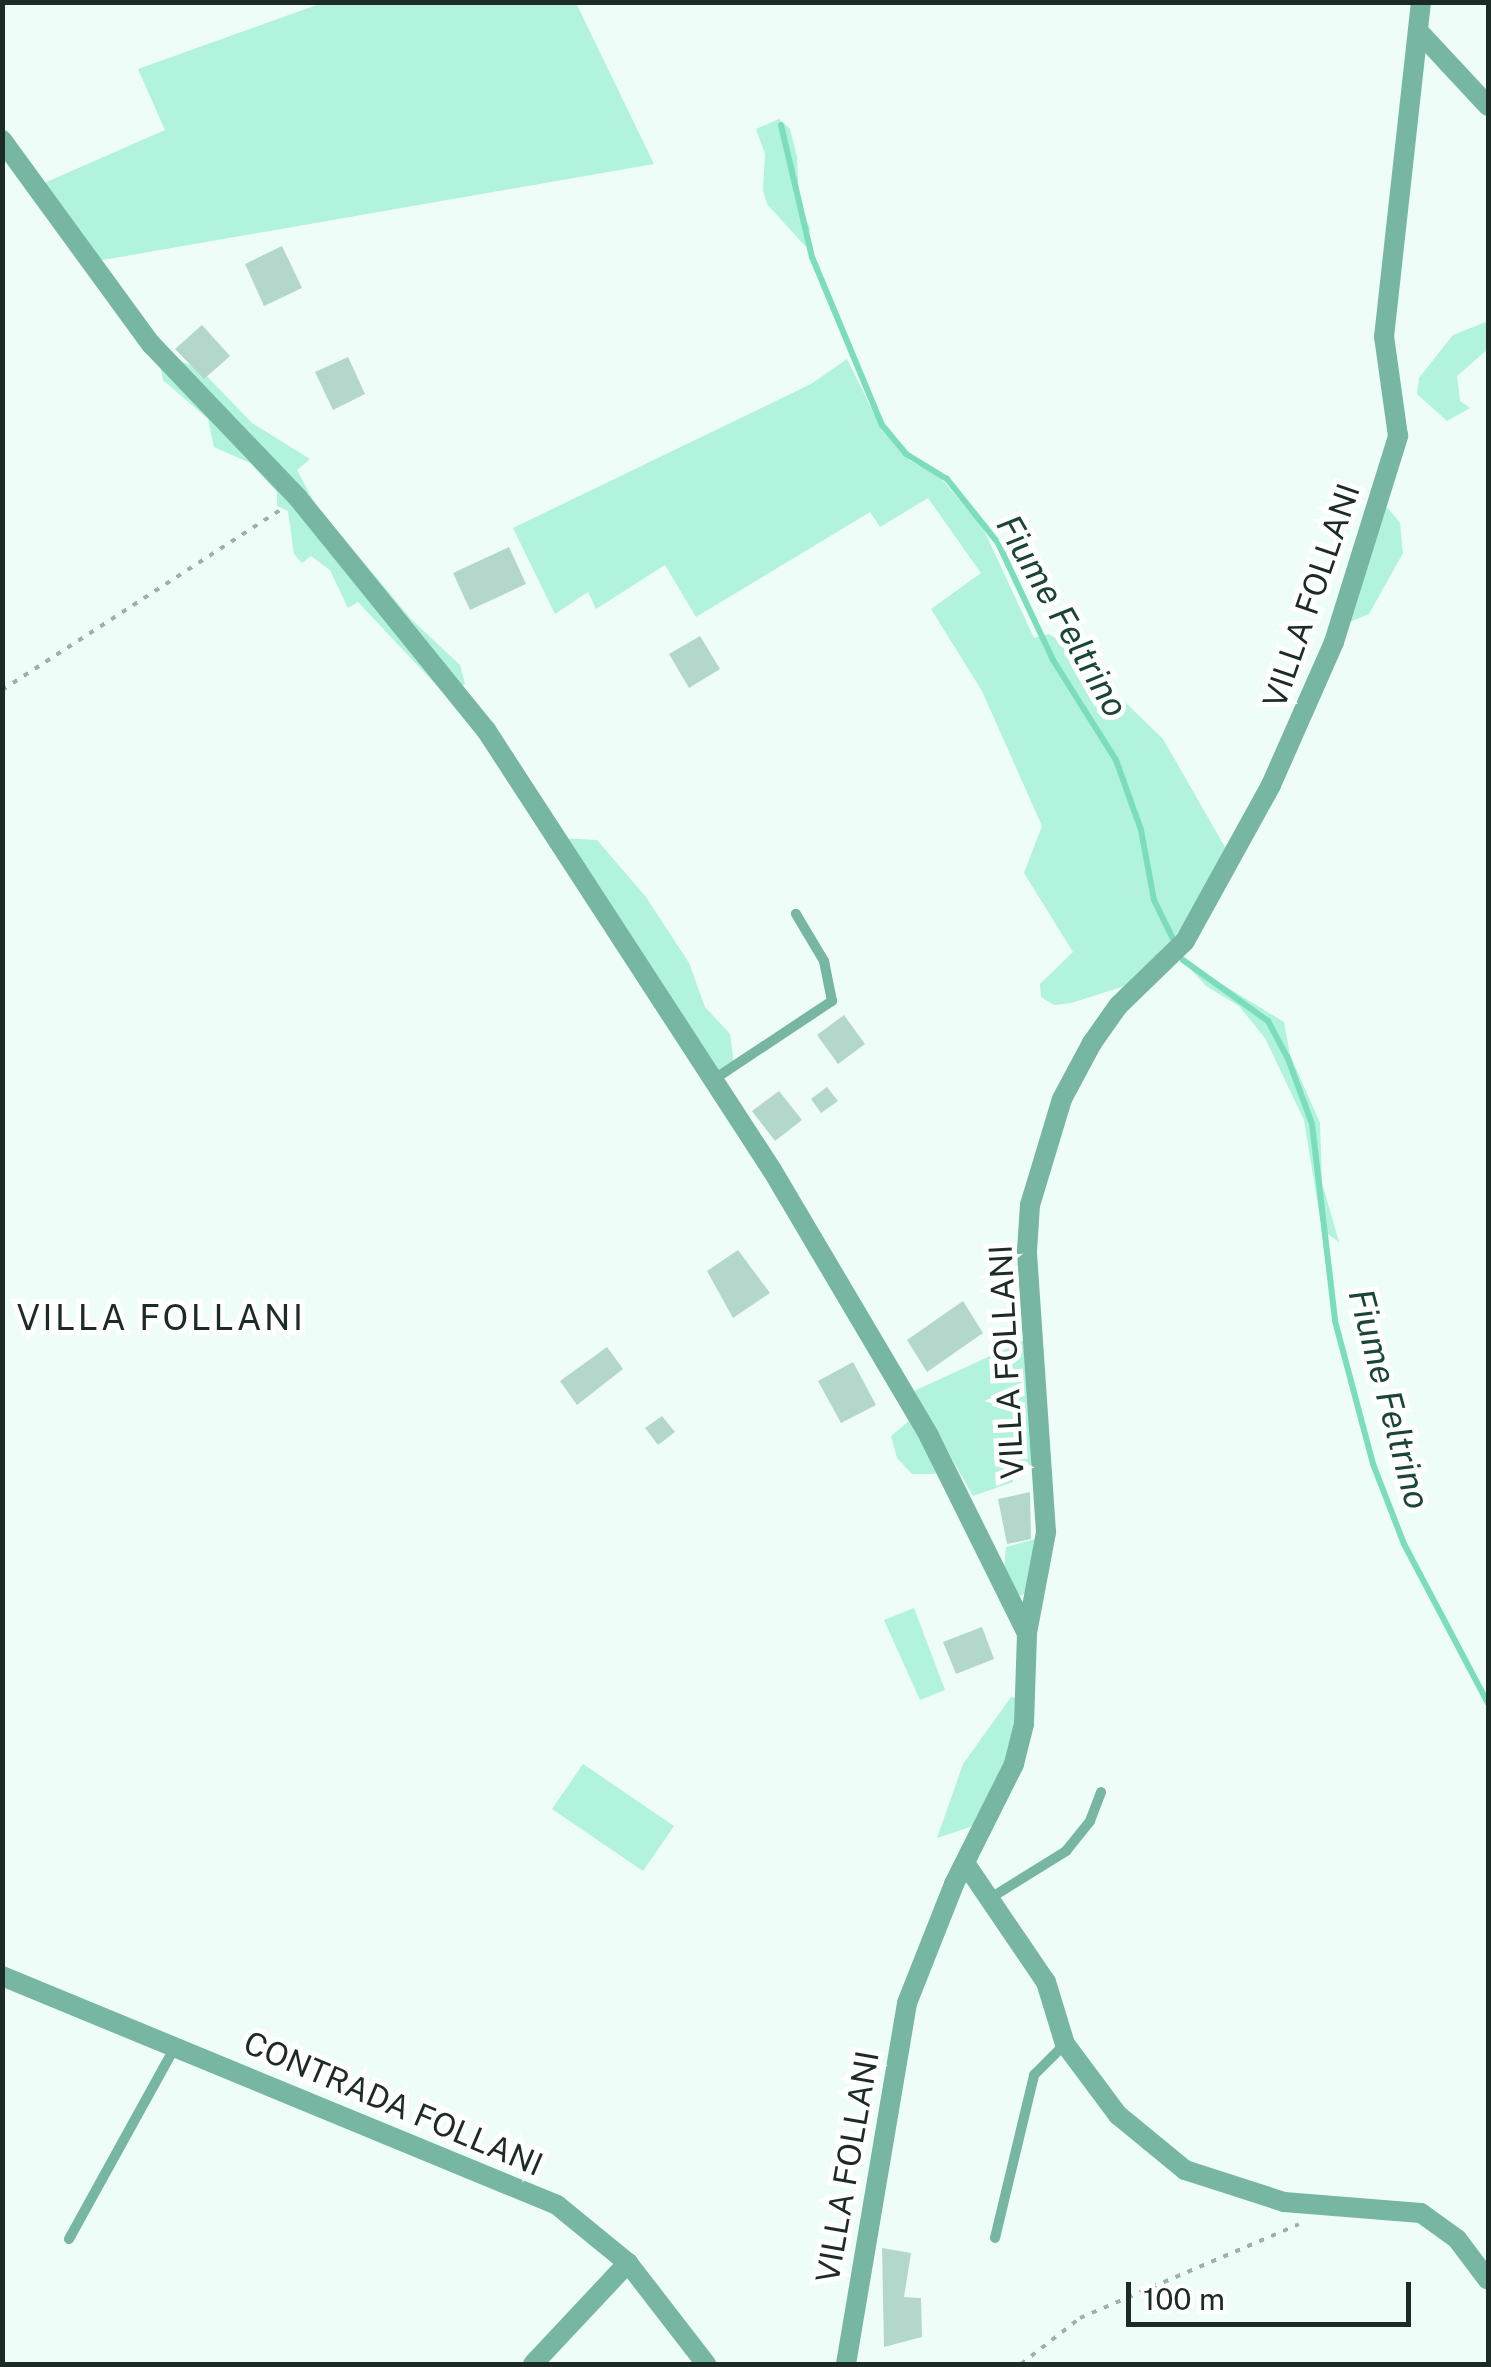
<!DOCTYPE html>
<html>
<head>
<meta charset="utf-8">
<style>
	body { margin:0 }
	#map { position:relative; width:1491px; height:2367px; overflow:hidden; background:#eefdf8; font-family:"Public Sans",sans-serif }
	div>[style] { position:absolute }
	.green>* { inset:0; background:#b1f3dd }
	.stream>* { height:6px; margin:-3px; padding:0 3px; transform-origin:3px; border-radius:3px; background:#7cdcbe }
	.building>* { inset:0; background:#b3d8cb }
	.path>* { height:4px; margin-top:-2px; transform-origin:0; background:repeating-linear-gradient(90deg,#a0afaa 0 5px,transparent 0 13px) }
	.service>* { height:10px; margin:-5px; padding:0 5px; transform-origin:5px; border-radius:5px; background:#77b6a2 }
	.minor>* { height:20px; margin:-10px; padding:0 10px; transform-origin:10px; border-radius:10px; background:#77b6a2 }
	span { translate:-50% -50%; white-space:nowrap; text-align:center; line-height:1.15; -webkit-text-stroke:10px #fff; paint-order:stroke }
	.street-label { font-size:32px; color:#1d2b26 }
	.water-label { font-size:35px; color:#1a4538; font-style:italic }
	.neighbourhood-label { font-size:35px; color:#1d2b26; letter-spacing:2.5px }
	.frame { position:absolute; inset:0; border:5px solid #1d2b26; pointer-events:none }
	.scale { position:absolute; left:1126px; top:2282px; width:285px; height:45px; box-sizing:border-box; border:5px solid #1d2b26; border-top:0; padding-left:12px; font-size:30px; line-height:35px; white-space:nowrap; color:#1d2b26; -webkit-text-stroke:8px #fff; paint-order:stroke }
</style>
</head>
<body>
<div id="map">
	<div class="green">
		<div style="clip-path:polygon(325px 2px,576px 3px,654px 164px,97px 261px,42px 184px,165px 130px,138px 69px)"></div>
		<div style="clip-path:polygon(779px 119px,790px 129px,797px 157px,799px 205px,810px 228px,806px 247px,767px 204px,763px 190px,765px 154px,756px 129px)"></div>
		<div style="clip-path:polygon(1488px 321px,1488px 349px,1457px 376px,1460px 401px,1470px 408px,1447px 421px,1417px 394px,1419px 378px,1453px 335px)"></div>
		<div style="clip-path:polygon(170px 357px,200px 369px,252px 423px,310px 459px,297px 470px,315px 504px,411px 619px,460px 665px,465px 684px,450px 696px,437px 686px,358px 602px,348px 608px,330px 570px,311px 556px,302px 563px,294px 554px,288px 511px,277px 506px,277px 492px,250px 463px,214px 447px,208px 419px,163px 380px,159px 360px)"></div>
		<div style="clip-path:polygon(847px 359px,882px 430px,910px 461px,938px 475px,982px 526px,1034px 638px,1049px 634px,1066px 645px,1163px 739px,1230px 856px,1166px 950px,1128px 985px,1071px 1003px,1054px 1005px,1041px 997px,1040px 984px,1073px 952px,1024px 873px,1042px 826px,982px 691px,931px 609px,981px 573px,928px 498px,880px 527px,870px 512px,696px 617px,665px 565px,596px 609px,588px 592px,555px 614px,513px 528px,811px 384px)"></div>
		<div style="clip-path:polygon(1382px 501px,1400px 523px,1403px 553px,1369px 614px,1347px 623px)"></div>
		<div style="clip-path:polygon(561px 838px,597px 840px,646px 897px,689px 963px,705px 1007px,730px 1034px,734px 1064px,716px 1075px)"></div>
		<div style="clip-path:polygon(1181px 959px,1284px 1022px,1290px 1055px,1320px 1123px,1322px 1183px,1339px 1242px,1322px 1230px,1304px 1120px,1265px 1038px,1239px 1006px,1206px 986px)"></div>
		<div style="clip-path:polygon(1027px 1339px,1039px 1463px,1013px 1469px,1013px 1482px,973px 1496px,914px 1391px)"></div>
		<div style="clip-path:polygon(910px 1420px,941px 1470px,934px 1474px,912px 1474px,897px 1458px,891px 1436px)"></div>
		<div style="clip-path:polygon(1039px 1538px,1031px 1590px,1018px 1597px,1004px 1569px,1006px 1547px)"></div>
		<div style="clip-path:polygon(914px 1608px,945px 1690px,920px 1700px,884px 1620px)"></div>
		<div style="clip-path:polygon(1011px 1697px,1018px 1698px,1008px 1759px,976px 1825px,937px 1838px,963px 1764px)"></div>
		<div style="clip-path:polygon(583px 1764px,674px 1826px,643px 1871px,552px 1809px)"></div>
	</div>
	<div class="stream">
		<div style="left:781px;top:125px;width:136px;rotate:76.8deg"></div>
		<div style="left:812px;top:257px;width:182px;rotate:67.4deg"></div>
		<div style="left:882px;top:425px;width:38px;rotate:50deg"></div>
		<div style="left:906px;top:454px;width:48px;rotate:31.4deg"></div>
		<div style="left:947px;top:479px;width:82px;rotate:51.4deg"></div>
		<div style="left:998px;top:543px;width:129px;rotate:64.8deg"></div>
		<div style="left:1053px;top:660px;width:118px;rotate:57.8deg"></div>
		<div style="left:1116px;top:760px;width:74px;rotate:70.3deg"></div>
		<div style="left:1141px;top:830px;width:71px;rotate:79.5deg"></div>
		<div style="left:1154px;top:900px;width:43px;rotate:64deg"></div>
		<div style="left:1183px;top:960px;width:105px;rotate:35.7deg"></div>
		<div style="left:1268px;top:1021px;width:40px;rotate:62deg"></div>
		<div style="left:1287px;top:1056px;width:72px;rotate:69.8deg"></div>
		<div style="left:1312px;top:1124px;width:198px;rotate:83.3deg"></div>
		<div style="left:1335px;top:1321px;width:148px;rotate:75.1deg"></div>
		<div style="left:1373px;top:1464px;width:86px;rotate:68.8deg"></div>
		<div style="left:1404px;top:1544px;width:180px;rotate:62.2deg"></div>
	</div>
	<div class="building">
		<div style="clip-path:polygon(282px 246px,302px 288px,264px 306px,245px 264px)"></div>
		<div style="clip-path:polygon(202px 325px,230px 356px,204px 379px,175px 349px)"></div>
		<div style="clip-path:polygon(348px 357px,365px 394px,333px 410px,315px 372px)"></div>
		<div style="clip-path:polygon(509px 547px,526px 584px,470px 610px,453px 573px)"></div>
		<div style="clip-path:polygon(700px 636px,720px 669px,689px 688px,669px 654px)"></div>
		<div style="clip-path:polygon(844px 1015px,865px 1044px,838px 1064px,817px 1035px)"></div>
		<div style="clip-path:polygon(827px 1087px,838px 1101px,821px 1113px,811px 1099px)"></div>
		<div style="clip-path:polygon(779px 1091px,802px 1120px,775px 1141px,752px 1111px)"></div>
		<div style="clip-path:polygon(738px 1250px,770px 1293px,733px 1318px,707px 1271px)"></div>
		<div style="clip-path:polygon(963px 1301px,983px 1333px,927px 1372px,907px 1340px)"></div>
		<div style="clip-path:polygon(607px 1347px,623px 1369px,577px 1405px,560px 1381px)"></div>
		<div style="clip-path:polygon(853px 1362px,876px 1405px,841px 1423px,818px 1381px)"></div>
		<div style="clip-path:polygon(662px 1416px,675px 1432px,658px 1445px,645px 1428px)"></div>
		<div style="clip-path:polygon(1030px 1492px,1031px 1539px,1007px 1544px,998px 1499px)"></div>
		<div style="clip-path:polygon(982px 1627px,994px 1659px,956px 1674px,943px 1642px)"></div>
		<div style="clip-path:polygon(882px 2248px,911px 2253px,904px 2297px,921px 2298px,922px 2337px,884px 2347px)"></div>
	</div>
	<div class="path">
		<div style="left:2px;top:690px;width:333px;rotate:-32.9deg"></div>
		<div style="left:1021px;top:2364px;width:75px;rotate:-37.9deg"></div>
		<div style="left:1080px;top:2318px;width:238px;rotate:-23.2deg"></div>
	</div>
	<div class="service">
		<div style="left:713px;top:1080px;width:143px;rotate:-33.6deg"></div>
		<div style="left:832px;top:1001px;width:41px;rotate:-101.3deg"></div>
		<div style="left:824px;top:961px;width:55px;rotate:-120.8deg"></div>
		<div style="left:989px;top:1899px;width:91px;rotate:-31.9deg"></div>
		<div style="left:1066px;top:1851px;width:38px;rotate:-51deg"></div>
		<div style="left:1090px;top:1821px;width:31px;rotate:-69deg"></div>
		<div style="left:995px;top:2238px;width:168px;rotate:-76.5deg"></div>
		<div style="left:1034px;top:2075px;width:44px;rotate:-45deg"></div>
		<div style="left:69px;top:2239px;width:219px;rotate:-61.1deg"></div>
	</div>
	<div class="minor">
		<div style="left:1422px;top:35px;width:97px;rotate:47.1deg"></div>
		<div style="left:2px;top:140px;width:253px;rotate:53.9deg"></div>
		<div style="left:151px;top:344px;width:213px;rotate:46.3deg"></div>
		<div style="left:298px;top:498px;width:299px;rotate:51deg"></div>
		<div style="left:486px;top:730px;width:525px;rotate:56.98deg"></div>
		<div style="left:772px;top:1170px;width:309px;rotate:59.4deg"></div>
		<div style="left:929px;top:1436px;width:220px;rotate:63.6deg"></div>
		<div style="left:965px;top:1863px;width:144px;rotate:55.8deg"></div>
		<div style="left:1046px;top:1982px;width:65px;rotate:73deg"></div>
		<div style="left:1065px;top:2044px;width:89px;rotate:53.3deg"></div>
		<div style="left:1118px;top:2115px;width:87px;rotate:39.4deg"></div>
		<div style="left:1185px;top:2170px;width:104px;rotate:17.9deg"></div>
		<div style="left:1284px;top:2202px;width:137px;rotate:4.6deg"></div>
		<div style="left:1421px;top:2213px;width:44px;rotate:35.8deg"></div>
		<div style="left:1457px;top:2239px;width:51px;rotate:52.9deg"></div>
		<div style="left:2px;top:1976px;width:600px;rotate:22.42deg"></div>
		<div style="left:557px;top:2205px;width:92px;rotate:39.2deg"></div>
		<div style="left:628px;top:2263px;width:128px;rotate:52.3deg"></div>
		<div style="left:533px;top:2364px;width:139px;rotate:-46.8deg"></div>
		<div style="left:846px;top:2364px;width:366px;rotate:-80.4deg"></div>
		<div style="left:907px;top:2003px;width:128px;rotate:-68.4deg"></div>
		<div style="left:954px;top:1884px;width:134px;rotate:-63.4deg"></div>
		<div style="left:1014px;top:1764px;width:41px;rotate:-76deg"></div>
		<div style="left:1024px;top:1724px;width:91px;rotate:-88.1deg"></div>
		<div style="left:1027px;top:1633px;width:103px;rotate:-79.3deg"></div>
		<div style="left:1046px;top:1532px;width:282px;rotate:-93.9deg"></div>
		<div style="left:1027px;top:1251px;width:46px;rotate:-86.3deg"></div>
		<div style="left:1030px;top:1205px;width:111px;rotate:-73.2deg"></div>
		<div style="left:1062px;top:1099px;width:64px;rotate:-61.8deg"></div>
		<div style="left:1092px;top:1043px;width:45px;rotate:-54.9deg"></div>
		<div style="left:1118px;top:1006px;width:93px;rotate:-44.1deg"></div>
		<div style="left:1185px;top:941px;width:178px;rotate:-61.1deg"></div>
		<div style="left:1271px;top:785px;width:156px;rotate:-66.2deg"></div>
		<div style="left:1334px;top:642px;width:216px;rotate:-72.7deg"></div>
		<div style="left:1398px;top:436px;width:100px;rotate:-98deg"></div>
		<div style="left:1384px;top:337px;width:337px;rotate:-83.7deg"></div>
	</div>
	<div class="street-label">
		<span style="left:1312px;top:596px;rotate:-71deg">VILLA FOLLANI</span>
		<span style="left:1007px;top:1362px;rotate:-93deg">VILLA FOLLANI</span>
		<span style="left:393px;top:2104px;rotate:23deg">CONTRADA FOLLANI</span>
		<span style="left:848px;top:2167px;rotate:-80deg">VILLA FOLLANI</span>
	</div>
	<div class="water-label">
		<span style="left:1062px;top:616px;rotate:60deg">Fiume Feltrino</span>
		<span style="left:1389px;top:1399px;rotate:75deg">Fiume Feltrino</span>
	</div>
	<div class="neighbourhood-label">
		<span style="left:161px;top:1318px">VILLA FOLLANI</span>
	</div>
	<div class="frame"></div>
	<div class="scale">100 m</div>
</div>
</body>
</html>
